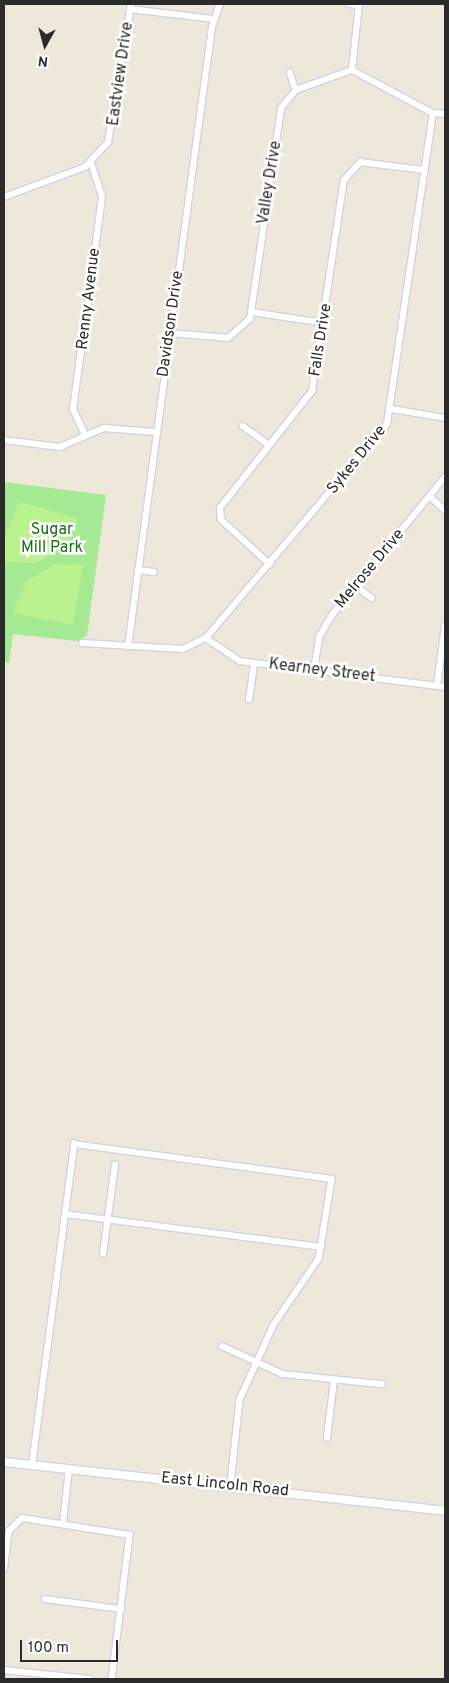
<!DOCTYPE html>
<html>
<head>
<meta charset="utf-8">
<style>
	body { margin:0 }
	#map { position:relative; width:449px; height:1683px; overflow:hidden; background:#eee8db; font-family:Overpass,sans-serif }
	div>[style] { position:absolute }
	.green>* { inset:0; background:#a5e993 }
	.pitch>* { inset:0; background:#baf28e }
	.roads { filter:drop-shadow(1px 0 #d0d1e5) drop-shadow(-1px 0 #d0d1e5) drop-shadow(0 1px #d0d1e5) drop-shadow(0 -1px #d0d1e5) }
	.street>* { height:5.5px; margin:-2.75px; padding:0 2.75px; transform-origin:2.75px; border-radius:2.75px; background:#fff }
	.secondary>* { height:8px; margin:-4px; padding:0 4px; transform-origin:4px; border-radius:4px; background:#fff }
	span { translate:-50% -50%; white-space:nowrap; text-align:center; line-height:1.15; -webkit-text-stroke:5px #fff; paint-order:stroke }
	.street-label { font-size:16px; color:#2b2b2b }
	.park-label { font-size:16px; color:#1a6e14 }
	.frame { position:absolute; inset:0; border:5px solid #2b2b2b; pointer-events:none }
	.north { position:absolute; left:20px; top:20px; width:50px; height:50px; -webkit-text-stroke:4px #fff; paint-order:stroke; rotate:187deg; font-size:14px; font-weight:700; line-height:20px; text-align:center; color:#2b2b2b }
	.north::after { content:''; display:block; margin:auto; width:18px; height:22px; background:#2b2b2b; clip-path:polygon(50% 0,100% 100%,50% 72%,0 100%) }
	.scale { position:absolute; left:20px; top:1640px; width:98px; height:22px; box-sizing:border-box; border:2px solid #2b2b2b; border-top:0; padding-left:6px; font-size:15px; line-height:18px; white-space:nowrap; color:#2b2b2b; -webkit-text-stroke:4px #fff; paint-order:stroke }
</style>
</head>
<body>
<div id="map">
	<div class="green">
		<div style="clip-path:polygon(4px 482px,106px 495px,87px 636px,77px 641px,13px 634px,9px 663px,4px 662px)"></div>
	</div>
	<div class="pitch">
		<div style="clip-path:polygon(19px 502px,78px 518px,65px 546px,36px 563px,4px 562px,4px 539px)"></div>
		<div style="clip-path:polygon(55px 564px,83px 565px,73px 625px,12px 613px,27px 581px)"></div>
	</div>
	<div class="roads">
		<div class="street">
			<div style="left:349px;top:4px;width:10px;rotate:6deg"></div>
			<div style="left:130px;top:9px;width:85px;rotate:6.8deg"></div>
			<div style="left:352px;top:70px;width:92px;rotate:28deg"></div>
			<div style="left:433px;top:113px;width:12px;rotate:5deg"></div>
			<div style="left:352px;top:70px;width:66px;rotate:-83.9deg"></div>
			<div style="left:290px;top:72px;width:19px;rotate:72deg"></div>
			<div style="left:4px;top:197px;width:86px;rotate:-20.3deg"></div>
			<div style="left:85px;top:167px;width:34px;rotate:-47deg"></div>
			<div style="left:108px;top:142px;width:140px;rotate:-80.5deg"></div>
			<div style="left:252px;top:312px;width:73px;rotate:8.7deg"></div>
			<div style="left:170px;top:333px;width:58px;rotate:4.9deg"></div>
			<div style="left:228px;top:338px;width:29px;rotate:-41deg"></div>
			<div style="left:250px;top:319px;width:213px;rotate:-81.6deg"></div>
			<div style="left:281px;top:108px;width:23px;rotate:-50deg"></div>
			<div style="left:296px;top:90px;width:59px;rotate:-19.7deg"></div>
			<div style="left:392px;top:409px;width:54px;rotate:9.6deg"></div>
			<div style="left:243px;top:426px;width:31px;rotate:36deg"></div>
			<div style="left:85px;top:435px;width:29px;rotate:-115deg"></div>
			<div style="left:73px;top:409px;width:214px;rotate:-82.2deg"></div>
			<div style="left:102px;top:197px;width:35px;rotate:-108deg"></div>
			<div style="left:4px;top:440px;width:56px;rotate:7.1deg"></div>
			<div style="left:60px;top:447px;width:48px;rotate:-23.4deg"></div>
			<div style="left:104px;top:428px;width:51px;rotate:4.5deg"></div>
			<div style="left:431px;top:497px;width:19px;rotate:43deg"></div>
			<div style="left:270px;top:565px;width:67px;rotate:-137.4deg"></div>
			<div style="left:221px;top:520px;width:12px;rotate:-95deg"></div>
			<div style="left:220px;top:508px;width:149px;rotate:-51.8deg"></div>
			<div style="left:312px;top:391px;width:213px;rotate:-81.4deg"></div>
			<div style="left:344px;top:180px;width:25px;rotate:-47deg"></div>
			<div style="left:361px;top:162px;width:64px;rotate:7.2deg"></div>
			<div style="left:138px;top:570px;width:16px;rotate:7deg"></div>
			<div style="left:356px;top:586px;width:20px;rotate:37deg"></div>
			<div style="left:206px;top:638px;width:41px;rotate:34.1deg"></div>
			<div style="left:240px;top:661px;width:207px;rotate:7.2deg"></div>
			<div style="left:82px;top:643px;width:101px;rotate:3.4deg"></div>
			<div style="left:183px;top:649px;width:25px;rotate:-26deg"></div>
			<div style="left:206px;top:638px;width:280px;rotate:-49.8deg"></div>
			<div style="left:387px;top:424px;width:314px;rotate:-81.6deg"></div>
			<div style="left:128px;top:647px;width:626px;rotate:-82.28deg"></div>
			<div style="left:212px;top:27px;width:24px;rotate:-71deg"></div>
			<div style="left:314px;top:670px;width:33px;rotate:-81deg"></div>
			<div style="left:319px;top:637px;width:26px;rotate:-59deg"></div>
			<div style="left:332px;top:615px;width:178px;rotate:-50.7deg"></div>
			<div style="left:437px;top:686px;width:62px;rotate:-82.5deg"></div>
			<div style="left:249px;top:700px;width:37px;rotate:-82deg"></div>
			<div style="left:65px;top:1214px;width:258px;rotate:7.3deg"></div>
			<div style="left:103px;top:1254px;width:90px;rotate:-82.3deg"></div>
			<div style="left:222px;top:1346px;width:67px;rotate:24.7deg"></div>
			<div style="left:283px;top:1374px;width:100px;rotate:5.8deg"></div>
			<div style="left:327px;top:1438px;width:58px;rotate:-83.1deg"></div>
			<div style="left:32px;top:1465px;width:324px;rotate:-82.5deg"></div>
			<div style="left:74px;top:1144px;width:260px;rotate:7.7deg"></div>
			<div style="left:332px;top:1179px;width:81px;rotate:99.2deg"></div>
			<div style="left:319px;top:1259px;width:80px;rotate:124.3deg"></div>
			<div style="left:274px;top:1325px;width:82px;rotate:114.4deg"></div>
			<div style="left:240px;top:1400px;width:84px;rotate:96.1deg"></div>
			<div style="left:63px;top:1523px;width:54px;rotate:-83.7deg"></div>
			<div style="left:4px;top:1569px;width:38px;rotate:-83deg"></div>
			<div style="left:9px;top:1531px;width:18px;rotate:-45deg"></div>
			<div style="left:22px;top:1518px;width:109px;rotate:8.9deg"></div>
			<div style="left:130px;top:1535px;width:145px;rotate:97.1deg"></div>
			<div style="left:45px;top:1599px;width:77px;rotate:7.5deg"></div>
			<div style="left:4px;top:1670px;width:86px;rotate:6deg"></div>
		</div>
		<div class="secondary">
			<div style="left:4px;top:1462px;width:444px;rotate:6.3deg"></div>
		</div>
	</div>
	<div class="street-label">
		<span style="left:121px;top:74px;rotate:-82deg">Eastview Drive</span>
		<span style="left:270px;top:183px;rotate:-81deg">Valley Drive</span>
		<span style="left:89px;top:299px;rotate:-83deg">Renny Avenue</span>
		<span style="left:171px;top:324px;rotate:-82deg">Davidson Drive</span>
		<span style="left:321px;top:340px;rotate:-81deg">Falls Drive</span>
		<span style="left:357px;top:460px;rotate:-51deg">Sykes Drive</span>
		<span style="left:370px;top:569px;rotate:-50deg">Melrose Drive</span>
		<span style="left:322px;top:671px;rotate:7deg">Kearney Street</span>
		<span style="left:225px;top:1485px;rotate:6deg">East Lincoln Road</span>
	</div>
	<div class="park-label">
		<span style="left:52px;top:539px">Sugar<br>Mill Park</span>
	</div>
	<div class="frame"></div>
	<div class="north">N</div>
	<div class="scale">100 m</div>
</div>
</body>
</html>
